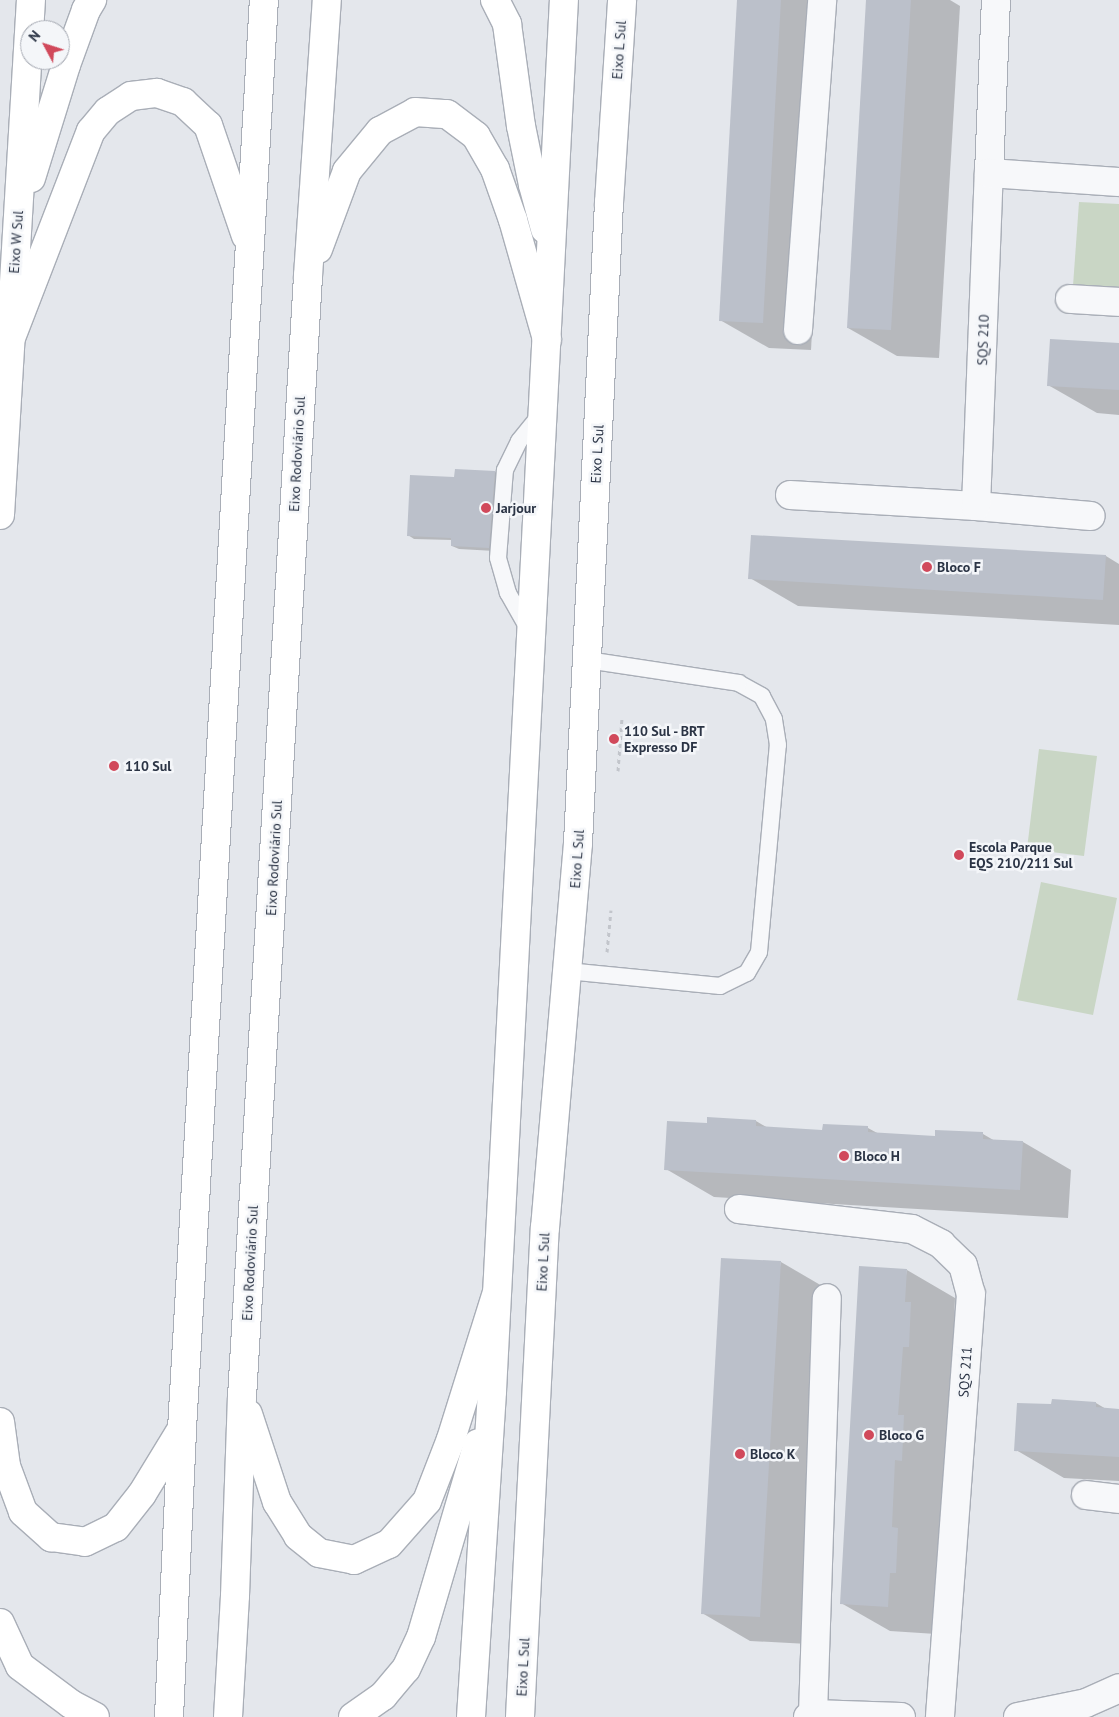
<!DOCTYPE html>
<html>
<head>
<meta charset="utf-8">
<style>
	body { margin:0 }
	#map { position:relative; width:1119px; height:1717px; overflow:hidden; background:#e4e7ec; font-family:"PT Sans",sans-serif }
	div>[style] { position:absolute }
	.green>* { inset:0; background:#c9d6c5 }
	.shadow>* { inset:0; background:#0003 }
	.building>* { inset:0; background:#bbc0ca }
	.path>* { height:3px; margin-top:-1.5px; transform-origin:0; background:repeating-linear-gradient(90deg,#c2c5cb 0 4px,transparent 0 8px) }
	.roads { filter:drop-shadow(1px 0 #a9aeb7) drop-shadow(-1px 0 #a9aeb7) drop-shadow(0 1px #a9aeb7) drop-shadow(0 -1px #a9aeb7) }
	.service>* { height:16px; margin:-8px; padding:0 8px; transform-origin:8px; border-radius:8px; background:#f7f8fa }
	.minor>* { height:28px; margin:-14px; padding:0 14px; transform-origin:14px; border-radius:14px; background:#f7f8fa }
	.primary>* { height:28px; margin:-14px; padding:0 14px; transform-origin:14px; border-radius:14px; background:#fff }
	.trunk>* { height:28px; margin:-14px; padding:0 14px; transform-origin:14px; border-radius:14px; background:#fff }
	.dots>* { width:14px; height:14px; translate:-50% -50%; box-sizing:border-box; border:2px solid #f4f6f9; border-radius:50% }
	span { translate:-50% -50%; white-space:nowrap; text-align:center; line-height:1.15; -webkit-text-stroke:5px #f4f6f9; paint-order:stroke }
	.street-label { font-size:14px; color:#2b3445 }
	.poi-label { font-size:14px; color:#2b3445; font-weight:700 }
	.left { translate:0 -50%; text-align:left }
	.north { position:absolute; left:20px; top:20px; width:50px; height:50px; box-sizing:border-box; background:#f4f6f9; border:1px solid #a4a8b1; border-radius:50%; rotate:310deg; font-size:14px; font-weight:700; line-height:20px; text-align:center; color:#2b3445 }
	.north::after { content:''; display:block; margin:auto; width:18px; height:22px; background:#d1495b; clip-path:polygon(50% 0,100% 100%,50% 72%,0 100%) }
</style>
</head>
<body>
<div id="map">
	<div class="green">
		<div style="clip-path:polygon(1079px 202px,1119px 204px,1119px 289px,1073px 286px)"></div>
		<div style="clip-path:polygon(1039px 749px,1097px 756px,1084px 856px,1027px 849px)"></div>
		<div style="clip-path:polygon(1041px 882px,1117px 898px,1093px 1015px,1017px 1000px)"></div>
	</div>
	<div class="shadow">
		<div style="clip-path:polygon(738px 0,831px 0,811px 350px,769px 348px,720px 320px)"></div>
		<div style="clip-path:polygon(868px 0,950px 0,960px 6px,939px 358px,897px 356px,848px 328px)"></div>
		<div style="clip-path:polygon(1119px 344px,1119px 415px,1097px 413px,1048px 385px)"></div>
		<div style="clip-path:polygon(495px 472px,501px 476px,495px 551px,459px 549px,452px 546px,452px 540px,414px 539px,408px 535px,456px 479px)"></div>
		<div style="clip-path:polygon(1106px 556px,1119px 564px,1119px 625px,798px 606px,750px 578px)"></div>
		<div style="clip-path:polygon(756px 1121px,768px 1128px,823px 1131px,868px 1128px,879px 1134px,936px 1137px,983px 1134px,995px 1141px,1023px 1142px,1071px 1170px,1068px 1218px,714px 1197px,666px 1169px,708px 1124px)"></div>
		<div style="clip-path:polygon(781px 1262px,829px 1290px,808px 1644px,750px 1641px,702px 1613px)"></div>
		<div style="clip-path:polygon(907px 1270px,955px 1298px,954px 1328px,959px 1331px,957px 1375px,951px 1374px,946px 1440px,952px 1444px,936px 1634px,890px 1631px,841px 1603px)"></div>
		<div style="clip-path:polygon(1096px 1403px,1106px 1409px,1119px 1410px,1119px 1481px,1064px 1478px,1016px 1450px,1052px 1406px)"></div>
	</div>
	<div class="building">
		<div style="clip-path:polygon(737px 0,781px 0,763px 323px,719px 321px)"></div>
		<div style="clip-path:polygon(866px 0,911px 0,891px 330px,847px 328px)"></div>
		<div style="clip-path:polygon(1050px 339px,1119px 343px,1119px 390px,1047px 386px)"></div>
		<div style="clip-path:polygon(455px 469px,495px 471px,489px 548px,451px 546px,451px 538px,407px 536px,410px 475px,454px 477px)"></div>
		<div style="clip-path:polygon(751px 535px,1106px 555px,1103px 600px,748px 579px)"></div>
		<div style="clip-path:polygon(707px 1117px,756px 1120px,756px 1126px,822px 1130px,823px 1124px,868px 1126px,868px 1132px,935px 1136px,935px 1130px,983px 1132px,983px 1139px,1023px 1141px,1020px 1190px,664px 1170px,667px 1121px,707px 1123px)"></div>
		<div style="clip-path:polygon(721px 1258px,781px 1261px,760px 1617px,701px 1614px)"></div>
		<div style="clip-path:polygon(859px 1266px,907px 1269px,905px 1302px,911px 1302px,909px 1347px,903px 1347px,898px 1415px,904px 1415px,902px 1461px,895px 1460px,892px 1527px,898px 1528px,896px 1573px,890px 1573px,888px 1607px,840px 1604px)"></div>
		<div style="clip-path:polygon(1052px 1399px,1096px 1402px,1096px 1407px,1119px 1409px,1119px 1457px,1014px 1451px,1017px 1403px,1051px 1404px)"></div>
	</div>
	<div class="path">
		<div style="left:618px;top:771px;width:53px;rotate:-85.7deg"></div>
		<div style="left:607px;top:952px;width:42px;rotate:-84.6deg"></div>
	</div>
	<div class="roads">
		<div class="service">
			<div style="left:529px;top:630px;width:43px;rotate:-119.6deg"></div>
			<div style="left:508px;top:593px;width:36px;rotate:-106deg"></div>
			<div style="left:498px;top:558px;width:88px;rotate:-85.5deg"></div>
			<div style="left:505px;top:470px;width:32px;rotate:-64deg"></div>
			<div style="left:519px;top:441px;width:36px;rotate:-51deg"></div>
			<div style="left:567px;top:971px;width:154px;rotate:5.6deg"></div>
			<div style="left:720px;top:986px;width:30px;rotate:-26deg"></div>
			<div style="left:747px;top:973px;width:24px;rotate:-60deg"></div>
			<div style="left:759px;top:952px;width:208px;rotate:-84.8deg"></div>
			<div style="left:778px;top:745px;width:26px;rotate:-99deg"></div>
			<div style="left:774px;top:719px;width:26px;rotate:-118deg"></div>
			<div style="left:762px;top:696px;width:26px;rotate:-151deg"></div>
			<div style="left:739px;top:683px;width:154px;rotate:-171.4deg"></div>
		</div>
		<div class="minor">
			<div style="left:989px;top:173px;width:173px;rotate:-87.7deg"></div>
			<div style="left:1070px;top:299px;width:49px;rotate:3.5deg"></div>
			<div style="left:798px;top:330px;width:331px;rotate:-85.8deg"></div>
			<div style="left:790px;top:495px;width:186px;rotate:3.4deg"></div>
			<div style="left:976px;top:506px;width:115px;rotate:5deg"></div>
			<div style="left:976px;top:506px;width:333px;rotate:-87.8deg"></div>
			<div style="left:989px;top:173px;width:130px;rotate:4deg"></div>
			<div style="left:739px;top:1209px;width:174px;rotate:6.6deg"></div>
			<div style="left:912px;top:1229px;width:33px;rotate:27deg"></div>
			<div style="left:941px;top:1244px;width:30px;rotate:44deg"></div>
			<div style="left:963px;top:1265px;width:30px;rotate:75deg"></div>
			<div style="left:971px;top:1294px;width:424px;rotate:94.2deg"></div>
			<div style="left:1086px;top:1495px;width:33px;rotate:7deg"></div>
			<div style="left:813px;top:1714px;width:416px;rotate:-88.1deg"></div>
			<div style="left:808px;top:1717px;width:6px;rotate:-31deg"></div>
			<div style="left:813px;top:1714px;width:88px;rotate:2deg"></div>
			<div style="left:1018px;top:1717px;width:69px;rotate:-11.6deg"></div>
			<div style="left:1086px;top:1703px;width:36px;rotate:-24deg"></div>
		</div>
		<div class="primary">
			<div style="left:495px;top:0;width:27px;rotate:63deg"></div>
			<div style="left:507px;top:24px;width:103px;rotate:82.2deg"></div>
			<div style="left:521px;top:126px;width:60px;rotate:78.5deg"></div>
			<div style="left:533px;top:185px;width:46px;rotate:74.7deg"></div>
			<div style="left:31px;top:178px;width:118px;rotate:-72.8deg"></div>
			<div style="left:66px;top:65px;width:59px;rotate:-70deg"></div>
			<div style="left:86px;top:10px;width:12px;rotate:-59deg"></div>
			<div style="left:0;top:515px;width:516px;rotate:-86.56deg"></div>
			<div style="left:0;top:1623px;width:47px;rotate:65.1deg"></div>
			<div style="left:20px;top:1666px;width:64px;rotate:36.7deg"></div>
			<div style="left:71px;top:1704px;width:27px;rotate:28deg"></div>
			<div style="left:353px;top:1717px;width:37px;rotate:-35deg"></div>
			<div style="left:383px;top:1696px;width:35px;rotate:-50deg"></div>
			<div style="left:406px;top:1669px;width:35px;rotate:-65deg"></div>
			<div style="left:421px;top:1637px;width:202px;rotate:-73.6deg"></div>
			<div style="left:471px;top:1717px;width:327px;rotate:-86.3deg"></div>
			<div style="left:492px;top:1391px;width:1393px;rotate:-87.04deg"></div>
			<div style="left:520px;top:1717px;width:490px;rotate:-87.1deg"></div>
			<div style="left:545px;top:1228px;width:386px;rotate:-85.1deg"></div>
			<div style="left:578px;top:843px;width:641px;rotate:-87.23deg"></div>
			<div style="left:609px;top:203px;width:203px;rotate:-86.3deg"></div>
		</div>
		<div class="trunk">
			<div style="left:318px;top:249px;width:83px;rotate:-69.6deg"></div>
			<div style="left:347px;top:171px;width:52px;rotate:-50.5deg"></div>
			<div style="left:380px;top:131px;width:40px;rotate:-28deg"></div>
			<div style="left:415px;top:112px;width:32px;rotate:4deg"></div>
			<div style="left:447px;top:114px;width:36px;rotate:37deg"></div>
			<div style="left:476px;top:136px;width:38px;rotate:60deg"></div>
			<div style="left:495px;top:169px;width:54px;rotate:70.6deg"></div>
			<div style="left:513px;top:220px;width:124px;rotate:74.1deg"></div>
			<div style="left:9px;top:343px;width:227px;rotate:-68.9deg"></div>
			<div style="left:91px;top:131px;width:26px;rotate:-50deg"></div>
			<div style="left:108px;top:111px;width:27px;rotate:-33deg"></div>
			<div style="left:131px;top:96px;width:26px;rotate:-7deg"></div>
			<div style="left:157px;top:93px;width:28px;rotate:19deg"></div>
			<div style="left:183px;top:102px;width:34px;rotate:43deg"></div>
			<div style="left:208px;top:125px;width:117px;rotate:71.1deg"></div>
			<div style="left:248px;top:1414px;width:93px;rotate:71.8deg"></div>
			<div style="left:277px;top:1502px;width:40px;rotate:58deg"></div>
			<div style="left:298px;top:1536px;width:27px;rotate:39deg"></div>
			<div style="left:319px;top:1553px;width:36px;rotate:11deg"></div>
			<div style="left:354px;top:1560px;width:38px;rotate:-25deg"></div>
			<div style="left:389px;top:1544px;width:57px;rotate:-48.5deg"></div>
			<div style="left:427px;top:1501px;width:66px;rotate:-68.8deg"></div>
			<div style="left:451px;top:1439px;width:151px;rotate:-72.6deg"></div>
			<div style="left:0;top:1422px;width:44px;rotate:82.2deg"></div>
			<div style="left:6px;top:1466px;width:49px;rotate:69.7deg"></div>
			<div style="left:23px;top:1512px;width:38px;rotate:42deg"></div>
			<div style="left:51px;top:1537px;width:34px;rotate:8deg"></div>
			<div style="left:85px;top:1542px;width:34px;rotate:-26deg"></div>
			<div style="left:116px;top:1527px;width:42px;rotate:-51.8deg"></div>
			<div style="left:142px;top:1494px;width:75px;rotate:-58.6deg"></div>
			<div style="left:169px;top:1717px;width:288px;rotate:-87.4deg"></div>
			<div style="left:182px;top:1429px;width:1431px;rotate:-86.72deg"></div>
			<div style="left:228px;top:1717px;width:121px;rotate:-86.7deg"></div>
			<div style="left:235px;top:1596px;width:199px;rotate:-88deg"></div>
			<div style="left:242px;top:1397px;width:1123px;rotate:-86.63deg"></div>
			<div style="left:308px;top:276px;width:277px;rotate:-86.1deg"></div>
		</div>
	</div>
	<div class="dots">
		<div style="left:486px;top:508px;background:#d1495b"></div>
		<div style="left:927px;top:567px;background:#d1495b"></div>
		<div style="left:614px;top:739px;background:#d1495b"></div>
		<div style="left:114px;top:766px;background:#d1495b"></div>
		<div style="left:959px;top:855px;background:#d1495b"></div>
		<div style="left:844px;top:1156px;background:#d1495b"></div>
		<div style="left:869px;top:1435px;background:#d1495b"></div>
		<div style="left:740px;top:1454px;background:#d1495b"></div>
	</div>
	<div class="street-label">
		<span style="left:619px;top:50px;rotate:-86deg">Eixo L Sul</span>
		<span style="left:16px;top:242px;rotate:-86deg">Eixo W Sul</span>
		<span style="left:983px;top:340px;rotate:-88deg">SQS 210</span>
		<span style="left:297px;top:454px;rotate:-87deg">Eixo Rodoviário Sul</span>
		<span style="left:597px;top:454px;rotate:-87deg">Eixo L Sul</span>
		<span style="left:274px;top:858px;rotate:-87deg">Eixo Rodoviário Sul</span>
		<span style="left:577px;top:859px;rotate:-86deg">Eixo L Sul</span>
		<span style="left:543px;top:1262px;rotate:-87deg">Eixo L Sul</span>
		<span style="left:250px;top:1263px;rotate:-87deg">Eixo Rodoviário Sul</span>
		<span style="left:965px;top:1372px;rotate:-86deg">SQS 211</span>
		<span style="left:523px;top:1667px;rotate:-87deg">Eixo L Sul</span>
	</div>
	<div class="poi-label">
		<span class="left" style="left:496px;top:508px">Jarjour</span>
		<span class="left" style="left:937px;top:567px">Bloco F</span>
		<span class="left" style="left:624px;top:739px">110 Sul - BRT<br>Expresso DF</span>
		<span class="left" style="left:125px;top:766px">110 Sul</span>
		<span class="left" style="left:969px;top:855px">Escola Parque<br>EQS 210/211 Sul</span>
		<span class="left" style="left:854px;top:1156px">Bloco H</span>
		<span class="left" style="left:879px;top:1435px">Bloco G</span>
		<span class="left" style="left:750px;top:1454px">Bloco K</span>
	</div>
	<div class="north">N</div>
</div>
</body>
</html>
